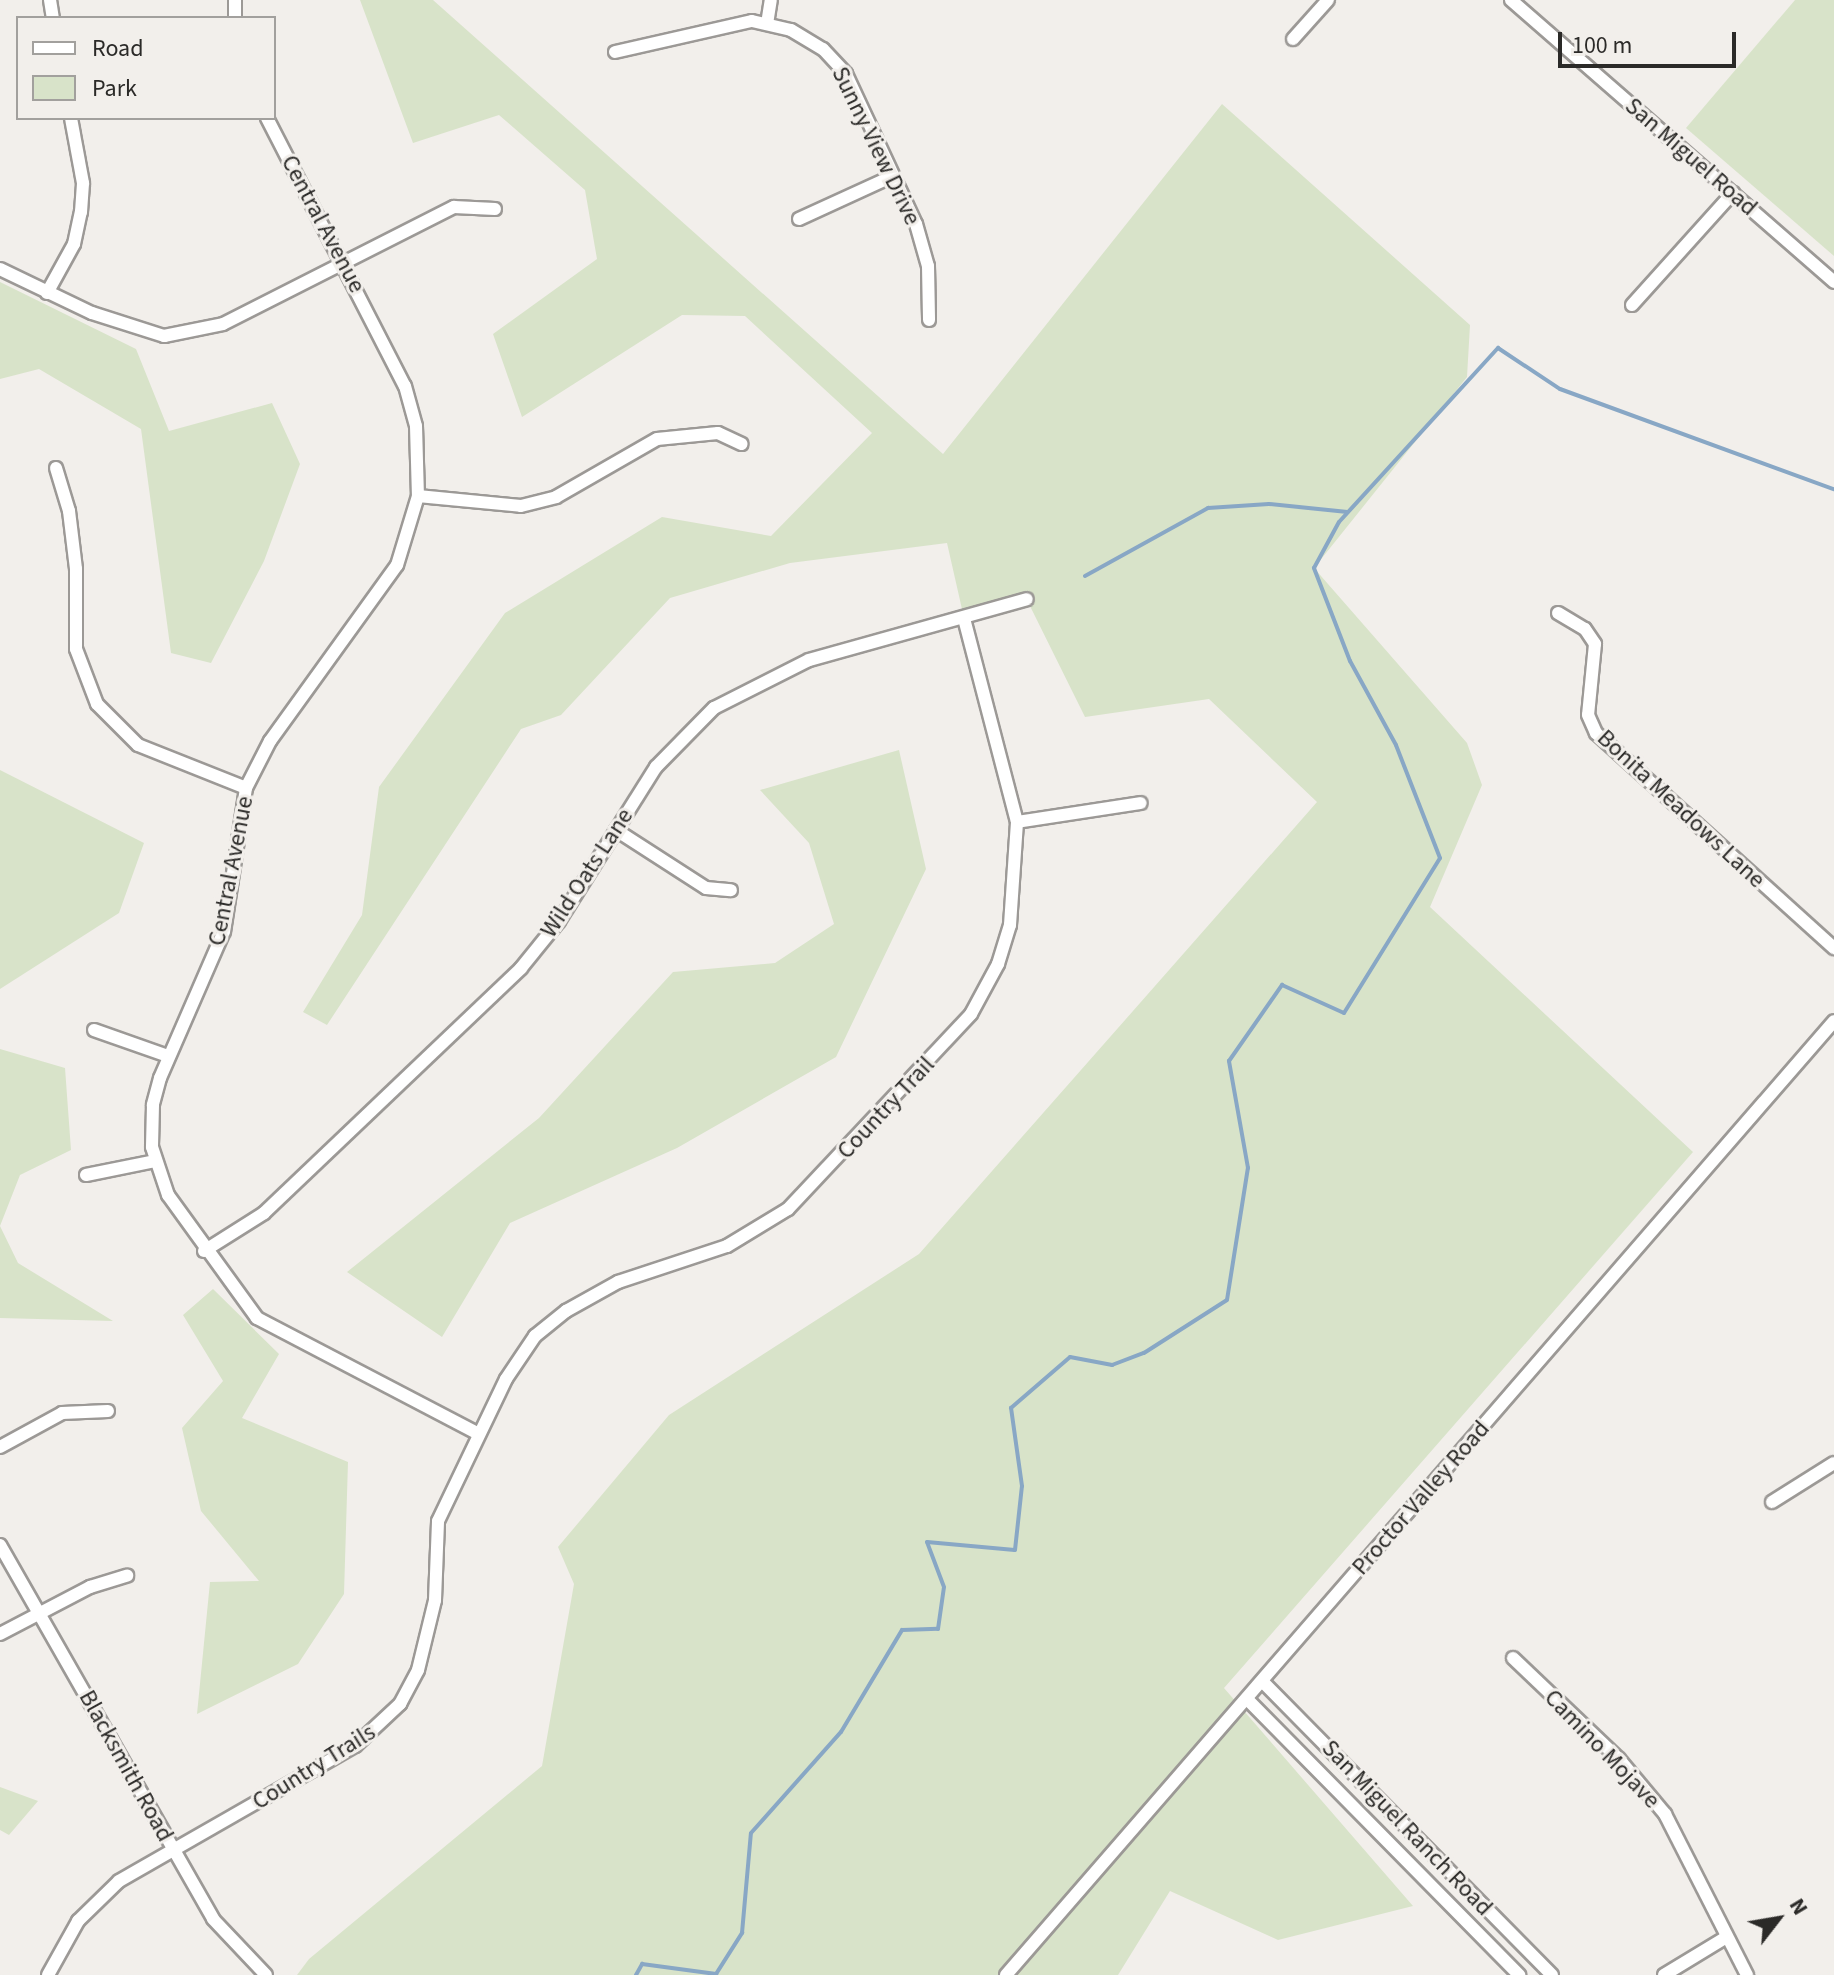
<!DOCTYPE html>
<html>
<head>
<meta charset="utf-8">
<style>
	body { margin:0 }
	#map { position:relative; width:1834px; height:1975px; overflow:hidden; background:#f2efeb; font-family:"Source Sans 3",sans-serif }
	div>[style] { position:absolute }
	.green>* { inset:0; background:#d8e3c9 }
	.stream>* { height:4px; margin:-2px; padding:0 2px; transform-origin:2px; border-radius:2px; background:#88a7c5 }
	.roads { filter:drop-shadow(2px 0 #9c9996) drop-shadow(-2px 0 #9c9996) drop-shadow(0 2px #9c9996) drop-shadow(0 -2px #9c9996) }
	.minor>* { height:12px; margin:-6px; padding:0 6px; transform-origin:6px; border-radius:6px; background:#fff }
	span { translate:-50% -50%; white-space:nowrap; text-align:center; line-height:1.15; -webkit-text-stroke:6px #f2efeb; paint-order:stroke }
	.street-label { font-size:24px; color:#2b2a28 }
	.legend { position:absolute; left:16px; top:16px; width:260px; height:104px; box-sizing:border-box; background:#f2efeb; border:2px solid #a2a09d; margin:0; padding:10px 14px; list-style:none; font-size:24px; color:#2b2a28 }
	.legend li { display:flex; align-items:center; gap:16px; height:40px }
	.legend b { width:40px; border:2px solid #a2a09d }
	.north { position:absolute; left:1738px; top:1879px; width:80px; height:80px; -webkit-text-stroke:6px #f2efeb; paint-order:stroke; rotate:59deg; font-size:22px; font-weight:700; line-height:32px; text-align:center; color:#2b2a28 }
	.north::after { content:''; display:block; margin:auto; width:28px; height:36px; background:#2b2a28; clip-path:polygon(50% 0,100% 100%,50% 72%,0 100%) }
	.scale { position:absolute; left:1558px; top:32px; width:178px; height:36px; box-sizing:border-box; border:4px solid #2b2a28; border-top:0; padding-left:10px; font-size:24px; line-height:28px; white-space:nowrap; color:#2b2a28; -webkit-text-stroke:6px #f2efeb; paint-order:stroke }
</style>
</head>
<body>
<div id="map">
	<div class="green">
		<div style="clip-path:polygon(360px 0,433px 0,943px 454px,1222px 104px,1470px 325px,1467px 377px,1314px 568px,1467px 743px,1482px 785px,1430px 907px,1693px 1152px,1224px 1688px,1413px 1906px,1278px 1940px,1170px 1891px,1118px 1975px,297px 1975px,309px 1959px,542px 1766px,574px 1584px,558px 1547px,669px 1415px,919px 1254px,1317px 802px,1209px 699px,1085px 717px,1027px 600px,964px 618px,947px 543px,790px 563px,670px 598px,561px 715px,521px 729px,327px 1025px,303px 1012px,362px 915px,379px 787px,505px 613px,662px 517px,771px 536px,872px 433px,745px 316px,682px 315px,522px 417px,493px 334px,597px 259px,585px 190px,499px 115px,413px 143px)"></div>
		<div style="clip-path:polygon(1795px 0,1834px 0,1834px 256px,1686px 128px)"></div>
		<div style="clip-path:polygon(0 282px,136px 349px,169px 431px,272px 403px,300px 464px,264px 561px,211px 663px,171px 653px,141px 429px,39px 369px,0 379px)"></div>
		<div style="clip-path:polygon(899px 750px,926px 869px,836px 1057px,677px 1148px,510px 1223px,442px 1337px,347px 1272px,539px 1118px,673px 972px,775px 963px,834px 924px,809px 843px,760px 790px)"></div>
		<div style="clip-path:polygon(0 770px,144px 843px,119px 913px,0 989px)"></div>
		<div style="clip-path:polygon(0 1049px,65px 1068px,71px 1150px,20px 1175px,0 1226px,18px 1263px,113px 1321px,0 1318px)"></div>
		<div style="clip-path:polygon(213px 1289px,279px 1354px,242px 1418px,348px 1462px,344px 1594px,298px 1664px,197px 1714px,210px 1582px,259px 1581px,201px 1511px,182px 1428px,223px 1381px,183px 1315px)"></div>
		<div style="clip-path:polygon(0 1787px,38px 1801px,9px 1835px,0 1830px)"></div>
	</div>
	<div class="stream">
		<div style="left:1085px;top:576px;width:141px;rotate:-28.9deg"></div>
		<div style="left:1208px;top:508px;width:61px;rotate:-3.8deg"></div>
		<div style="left:1269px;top:504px;width:79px;rotate:5.8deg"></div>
		<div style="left:636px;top:1975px;width:13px;rotate:-61deg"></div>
		<div style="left:642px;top:1964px;width:75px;rotate:7.7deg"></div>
		<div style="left:716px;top:1974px;width:49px;rotate:-57.6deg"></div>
		<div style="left:742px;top:1933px;width:100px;rotate:-84.9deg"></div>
		<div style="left:751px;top:1833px;width:135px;rotate:-48.3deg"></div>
		<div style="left:841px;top:1732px;width:119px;rotate:-59.1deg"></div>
		<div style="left:902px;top:1630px;width:36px;rotate:-2deg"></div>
		<div style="left:938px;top:1629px;width:42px;rotate:-81.9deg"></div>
		<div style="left:944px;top:1587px;width:48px;rotate:-110.7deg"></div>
		<div style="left:927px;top:1542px;width:88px;rotate:5.2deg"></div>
		<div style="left:1015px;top:1550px;width:64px;rotate:-83.8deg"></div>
		<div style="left:1022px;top:1486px;width:79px;rotate:-98deg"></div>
		<div style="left:1011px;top:1408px;width:78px;rotate:-40.8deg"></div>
		<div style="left:1070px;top:1357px;width:43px;rotate:10.8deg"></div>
		<div style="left:1112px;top:1365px;width:34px;rotate:-21deg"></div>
		<div style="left:1144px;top:1353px;width:98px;rotate:-32.6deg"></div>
		<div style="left:1227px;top:1300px;width:134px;rotate:-81deg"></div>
		<div style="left:1248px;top:1168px;width:109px;rotate:-100.1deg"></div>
		<div style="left:1229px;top:1061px;width:93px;rotate:-55.1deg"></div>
		<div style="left:1282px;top:985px;width:68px;rotate:24.3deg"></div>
		<div style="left:1344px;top:1013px;width:182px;rotate:-58.2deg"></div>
		<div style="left:1440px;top:858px;width:121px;rotate:-111.3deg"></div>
		<div style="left:1396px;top:745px;width:96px;rotate:-118.7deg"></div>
		<div style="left:1350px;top:661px;width:100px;rotate:-111.2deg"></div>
		<div style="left:1314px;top:568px;width:52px;rotate:-61.5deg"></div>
		<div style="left:1339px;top:522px;width:236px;rotate:-47.6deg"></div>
		<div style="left:1498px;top:348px;width:74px;rotate:33.5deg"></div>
		<div style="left:1560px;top:389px;width:292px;rotate:20.1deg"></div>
	</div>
	<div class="roads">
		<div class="minor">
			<div style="left:50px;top:0;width:18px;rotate:81deg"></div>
			<div style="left:235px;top:0;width:18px;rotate:90deg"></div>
			<div style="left:1511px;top:0;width:429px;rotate:41.1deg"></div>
			<div style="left:767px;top:24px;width:24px;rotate:-81deg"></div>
			<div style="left:1293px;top:39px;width:52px;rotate:-48.1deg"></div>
			<div style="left:615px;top:52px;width:140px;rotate:-12.8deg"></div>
			<div style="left:752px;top:21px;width:40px;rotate:13deg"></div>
			<div style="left:791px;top:30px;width:37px;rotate:31deg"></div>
			<div style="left:823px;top:49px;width:34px;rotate:47deg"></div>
			<div style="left:846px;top:74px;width:166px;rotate:65deg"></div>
			<div style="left:916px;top:224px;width:44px;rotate:74.1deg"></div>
			<div style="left:928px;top:266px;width:54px;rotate:88.9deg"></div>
			<div style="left:267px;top:118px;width:301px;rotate:62.8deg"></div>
			<div style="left:405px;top:386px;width:41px;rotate:74.6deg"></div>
			<div style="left:416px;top:426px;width:70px;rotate:88.4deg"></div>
			<div style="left:418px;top:496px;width:72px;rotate:106.9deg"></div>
			<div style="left:397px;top:565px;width:217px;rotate:125.8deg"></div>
			<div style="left:270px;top:741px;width:53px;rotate:117.1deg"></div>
			<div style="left:246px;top:788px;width:145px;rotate:98.7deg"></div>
			<div style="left:224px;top:931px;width:160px;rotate:113.5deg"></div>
			<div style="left:160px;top:1078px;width:28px;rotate:105deg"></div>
			<div style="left:153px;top:1105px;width:42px;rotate:91.4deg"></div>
			<div style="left:152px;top:1147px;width:51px;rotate:71.6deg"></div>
			<div style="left:168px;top:1195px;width:152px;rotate:54.1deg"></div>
			<div style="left:257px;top:1318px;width:250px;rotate:27.6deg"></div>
			<div style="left:799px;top:219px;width:103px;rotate:-24.6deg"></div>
			<div style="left:0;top:269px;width:102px;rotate:25.6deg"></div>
			<div style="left:92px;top:313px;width:76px;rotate:17.7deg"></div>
			<div style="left:164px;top:336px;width:60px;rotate:-11.5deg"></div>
			<div style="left:223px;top:324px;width:259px;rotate:-26.9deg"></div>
			<div style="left:454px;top:207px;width:41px;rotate:2.8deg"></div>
			<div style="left:47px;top:293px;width:56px;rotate:-61.1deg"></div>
			<div style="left:74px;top:244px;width:33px;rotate:-78deg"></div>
			<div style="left:81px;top:212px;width:29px;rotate:-86deg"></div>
			<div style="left:83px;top:183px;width:66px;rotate:-100.5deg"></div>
			<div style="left:1632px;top:305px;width:151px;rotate:-48deg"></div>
			<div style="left:56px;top:468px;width:45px;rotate:73.2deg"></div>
			<div style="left:69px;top:511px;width:58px;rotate:83.1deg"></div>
			<div style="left:76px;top:569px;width:80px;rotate:90deg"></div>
			<div style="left:76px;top:649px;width:59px;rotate:69.1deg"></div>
			<div style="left:97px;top:704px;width:58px;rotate:45deg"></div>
			<div style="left:138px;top:745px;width:116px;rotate:21.7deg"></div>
			<div style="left:418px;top:496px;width:103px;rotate:5.5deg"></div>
			<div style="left:521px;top:506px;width:36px;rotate:-14deg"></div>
			<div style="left:556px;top:497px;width:116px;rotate:-29.9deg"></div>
			<div style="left:657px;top:439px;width:61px;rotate:-5.6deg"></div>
			<div style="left:718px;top:433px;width:26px;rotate:25deg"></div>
			<div style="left:1558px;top:613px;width:31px;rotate:31deg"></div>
			<div style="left:1585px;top:629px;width:18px;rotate:56deg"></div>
			<div style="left:1595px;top:644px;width:71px;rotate:95.6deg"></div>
			<div style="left:1588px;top:715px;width:20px;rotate:66deg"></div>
			<div style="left:1596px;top:733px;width:321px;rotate:42.1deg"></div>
			<div style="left:1017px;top:822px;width:125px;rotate:-8.7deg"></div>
			<div style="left:616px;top:830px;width:107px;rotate:32.8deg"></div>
			<div style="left:706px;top:888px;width:25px;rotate:5deg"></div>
			<div style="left:94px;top:1030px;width:78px;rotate:19.4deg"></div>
			<div style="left:86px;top:1175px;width:70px;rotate:-11.5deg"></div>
			<div style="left:204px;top:1251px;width:71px;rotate:-32.3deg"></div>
			<div style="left:264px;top:1213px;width:355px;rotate:-43.6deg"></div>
			<div style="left:521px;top:968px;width:60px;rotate:-51deg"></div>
			<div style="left:559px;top:921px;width:182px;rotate:-57.8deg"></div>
			<div style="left:656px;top:767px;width:83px;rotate:-45.5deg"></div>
			<div style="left:714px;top:708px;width:106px;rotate:-26.8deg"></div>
			<div style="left:809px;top:660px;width:226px;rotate:-15.6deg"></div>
			<div style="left:0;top:1447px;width:71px;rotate:-28.7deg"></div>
			<div style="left:62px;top:1413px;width:46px;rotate:-2.5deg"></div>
			<div style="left:1772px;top:1502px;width:73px;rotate:-32.2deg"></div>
			<div style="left:0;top:1545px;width:430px;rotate:60.3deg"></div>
			<div style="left:213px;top:1919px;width:77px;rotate:46.6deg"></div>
			<div style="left:0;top:1634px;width:102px;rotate:-27.6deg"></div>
			<div style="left:90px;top:1587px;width:39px;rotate:-17deg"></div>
			<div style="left:1513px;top:1658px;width:146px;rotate:43.6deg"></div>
			<div style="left:1619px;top:1759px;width:72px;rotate:50.1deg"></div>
			<div style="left:1665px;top:1814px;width:181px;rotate:63deg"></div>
			<div style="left:1262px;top:1681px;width:413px;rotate:45.4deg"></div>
			<div style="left:1247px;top:1699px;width:388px;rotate:45.4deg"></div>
			<div style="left:48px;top:1975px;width:62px;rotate:-60.9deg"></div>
			<div style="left:78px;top:1921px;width:57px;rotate:-44.3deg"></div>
			<div style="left:119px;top:1881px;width:272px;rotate:-29.8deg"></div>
			<div style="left:355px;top:1746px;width:62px;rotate:-43deg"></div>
			<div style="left:400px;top:1704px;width:38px;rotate:-62deg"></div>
			<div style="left:418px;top:1670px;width:72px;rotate:-76.3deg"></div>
			<div style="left:435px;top:1600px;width:79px;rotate:-87.8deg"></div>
			<div style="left:438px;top:1521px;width:157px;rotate:-64.4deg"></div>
			<div style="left:506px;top:1379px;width:52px;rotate:-56deg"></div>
			<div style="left:535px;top:1336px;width:40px;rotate:-39deg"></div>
			<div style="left:566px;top:1311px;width:60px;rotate:-29.1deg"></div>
			<div style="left:618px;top:1282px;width:115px;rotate:-18.3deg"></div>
			<div style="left:727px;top:1246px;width:71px;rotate:-31.2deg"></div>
			<div style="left:788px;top:1209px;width:267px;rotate:-46.8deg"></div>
			<div style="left:971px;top:1014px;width:57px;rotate:-61.6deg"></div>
			<div style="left:998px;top:964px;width:41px;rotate:-72.9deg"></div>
			<div style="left:1010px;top:925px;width:103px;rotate:-86.1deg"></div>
			<div style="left:1017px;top:822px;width:211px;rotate:-104.6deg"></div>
			<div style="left:1006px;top:1975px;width:1263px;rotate:-49.04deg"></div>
			<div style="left:1664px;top:1975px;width:71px;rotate:-31.2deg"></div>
		</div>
	</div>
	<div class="street-label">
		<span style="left:876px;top:146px;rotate:64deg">Sunny View Drive</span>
		<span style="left:1691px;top:157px;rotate:41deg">San Miguel Road</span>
		<span style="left:323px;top:224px;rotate:62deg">Central Avenue</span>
		<span style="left:1681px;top:809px;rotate:43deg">Bonita Meadows Lane</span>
		<span style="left:231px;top:871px;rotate:-79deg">Central Avenue</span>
		<span style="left:587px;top:873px;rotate:-57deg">Wild Oats Lane</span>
		<span style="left:886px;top:1108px;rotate:-47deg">Country Trail</span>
		<span style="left:1421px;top:1498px;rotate:-49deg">Proctor Valley Road</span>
		<span style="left:1602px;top:1749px;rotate:46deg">Camino Mojave</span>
		<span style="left:126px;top:1766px;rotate:61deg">Blacksmith Road</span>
		<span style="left:314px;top:1767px;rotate:-32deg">Country Trails</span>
		<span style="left:1407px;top:1828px;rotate:46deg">San Miguel Ranch Road</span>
	</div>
	<ul class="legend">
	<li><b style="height:10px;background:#fff"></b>Road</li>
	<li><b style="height:22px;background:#d8e3c9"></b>Park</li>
	</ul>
	<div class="north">N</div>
	<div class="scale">100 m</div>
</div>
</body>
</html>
